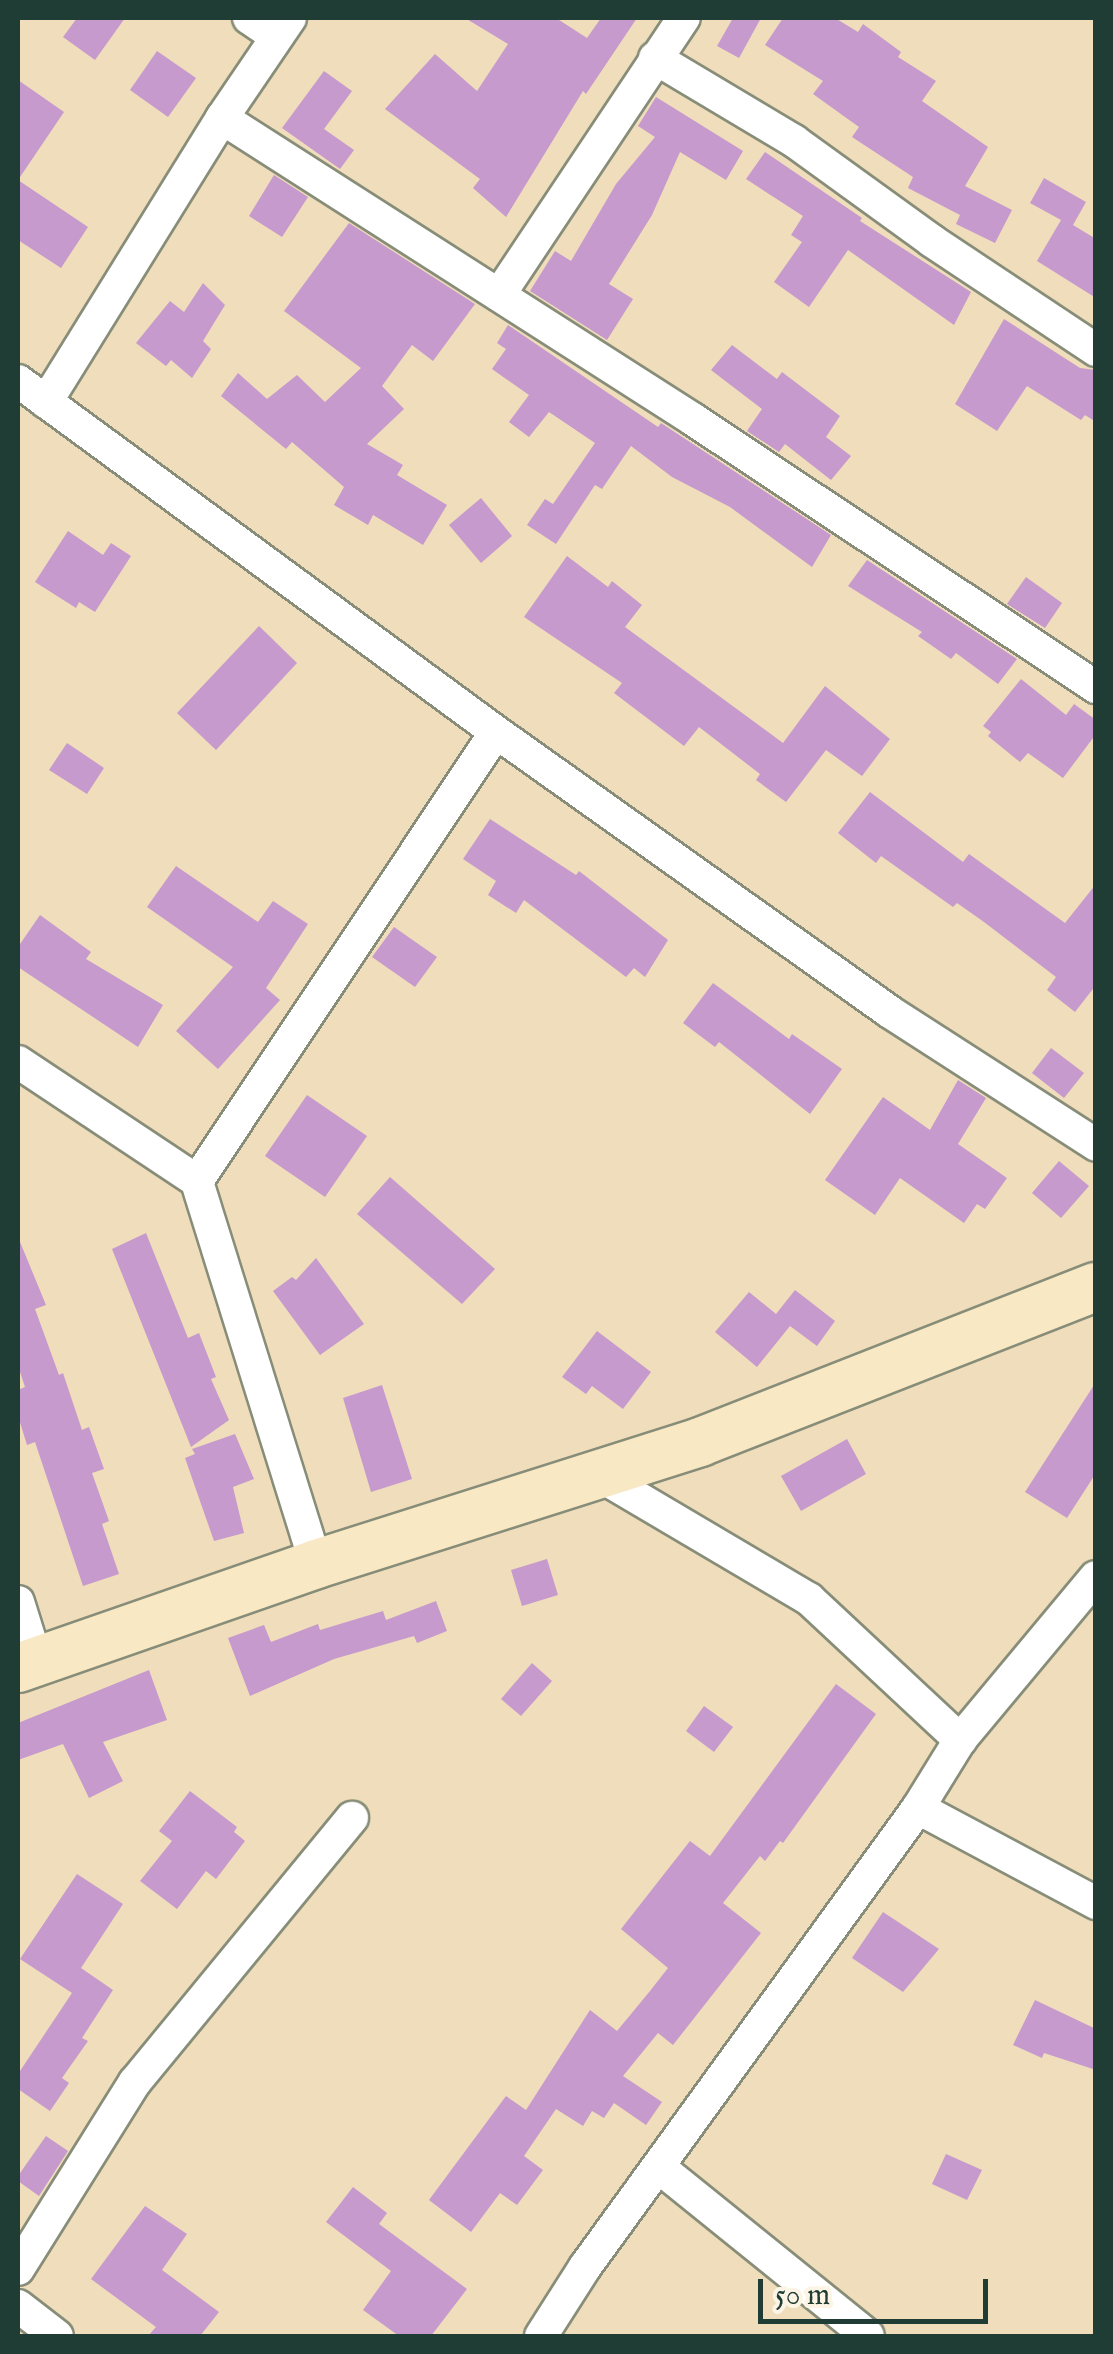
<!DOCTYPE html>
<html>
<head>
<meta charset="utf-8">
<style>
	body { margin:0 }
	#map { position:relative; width:1113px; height:2354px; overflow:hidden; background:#efddbb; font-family:"IM FELL English",serif }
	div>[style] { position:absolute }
	.building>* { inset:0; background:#c69acd }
	.roads { filter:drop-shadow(2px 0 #878d78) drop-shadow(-2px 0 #878d78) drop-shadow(0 2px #878d78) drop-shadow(0 -2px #878d78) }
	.street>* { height:32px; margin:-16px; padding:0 16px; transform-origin:16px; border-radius:16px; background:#fff }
	.secondary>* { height:48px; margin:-24px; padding:0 24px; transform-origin:24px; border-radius:24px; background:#f8e8c3 }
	span { translate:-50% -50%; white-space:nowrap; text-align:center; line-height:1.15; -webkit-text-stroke:9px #fcf5e5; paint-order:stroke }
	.frame { position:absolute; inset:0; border:20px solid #1f3d34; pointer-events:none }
	.scale { position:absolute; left:758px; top:2279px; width:230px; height:45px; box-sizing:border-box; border:5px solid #1f3d34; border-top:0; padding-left:12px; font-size:30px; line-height:35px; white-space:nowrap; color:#1f3d34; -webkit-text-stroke:8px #fcf5e5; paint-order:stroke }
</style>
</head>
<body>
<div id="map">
	<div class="building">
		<div style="clip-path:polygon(77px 18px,125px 18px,95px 60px,63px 37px)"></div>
		<div style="clip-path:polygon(465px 18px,556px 18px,587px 38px,601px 18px,637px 18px,586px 94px,583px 91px,506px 217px,473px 188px,480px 179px,385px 109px,435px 54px,477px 91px,508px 44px)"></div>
		<div style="clip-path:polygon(733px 18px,761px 18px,739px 58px,717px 46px)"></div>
		<div style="clip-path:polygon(783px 18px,835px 18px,858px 32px,863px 24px,901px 52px,898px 57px,936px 81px,922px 101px,988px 147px,965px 186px,1012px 210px,995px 243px,956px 224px,960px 215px,908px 188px,913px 177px,852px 137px,859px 127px,813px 94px,823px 81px,765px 45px)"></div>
		<div style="clip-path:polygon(157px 51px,196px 78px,168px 117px,130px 90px)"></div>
		<div style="clip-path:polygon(324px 71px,352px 91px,324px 129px,354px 150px,340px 169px,282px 128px)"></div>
		<div style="clip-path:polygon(18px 80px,64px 112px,18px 180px,88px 227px,61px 268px,18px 240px)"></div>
		<div style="clip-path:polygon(656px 97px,743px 151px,726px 180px,680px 152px,652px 215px,609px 284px,633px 299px,607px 340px,530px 291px,555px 251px,571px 261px,616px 184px,655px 137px,638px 126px)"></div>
		<div style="clip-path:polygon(765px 152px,862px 218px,860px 221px,971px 292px,954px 325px,848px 250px,809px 307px,774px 282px,802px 242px,791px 235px,803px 216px,746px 179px)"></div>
		<div style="clip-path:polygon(274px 175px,308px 197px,282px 237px,249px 216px)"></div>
		<div style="clip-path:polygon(1044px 178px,1086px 202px,1073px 225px,1096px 239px,1096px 298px,1037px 261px,1061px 220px,1030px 203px)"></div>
		<div style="clip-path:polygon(349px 223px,475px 304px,433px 361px,412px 345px,382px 386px,404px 409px,367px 444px,403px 465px,397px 475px,447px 505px,423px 545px,373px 515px,368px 525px,334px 505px,344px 487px,292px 442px,286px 449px,221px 396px,238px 373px,267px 399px,297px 375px,325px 402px,361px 368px,284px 311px)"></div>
		<div style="clip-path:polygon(203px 283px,225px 305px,203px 341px,211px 349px,192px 378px,171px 360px,166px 366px,136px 343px,170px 301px,184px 312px)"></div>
		<div style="clip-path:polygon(1004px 319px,1080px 368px,1096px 370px,1096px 422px,1085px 415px,1081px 420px,1027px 386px,997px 431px,955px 404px)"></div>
		<div style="clip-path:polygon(508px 325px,658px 427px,661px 423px,831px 535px,812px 567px,730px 507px,672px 477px,631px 446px,602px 489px,595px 485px,556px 544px,527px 525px,545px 499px,553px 504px,595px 443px,549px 412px,529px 437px,509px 422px,529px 395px,492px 369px,506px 349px,497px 343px)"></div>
		<div style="clip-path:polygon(732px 345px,777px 379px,782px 372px,840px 416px,826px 437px,851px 456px,831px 480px,785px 444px,779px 452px,747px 431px,762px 409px,711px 370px)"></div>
		<div style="clip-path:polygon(481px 498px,512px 536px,481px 563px,449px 525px)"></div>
		<div style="clip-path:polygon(68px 531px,103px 555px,111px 543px,131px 556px,95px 612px,79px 602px,76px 608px,35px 582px)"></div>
		<div style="clip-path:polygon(567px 556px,608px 587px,612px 581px,642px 605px,625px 627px,783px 743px,825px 686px,890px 739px,862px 776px,826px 750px,786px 802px,756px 780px,760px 774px,699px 727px,684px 746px,614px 693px,622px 683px,524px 617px)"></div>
		<div style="clip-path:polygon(867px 560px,1017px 659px,998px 684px,956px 653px,951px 659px,918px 636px,922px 632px,848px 586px)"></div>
		<div style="clip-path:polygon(1026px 577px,1062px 603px,1045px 628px,1007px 604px)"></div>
		<div style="clip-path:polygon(259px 626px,297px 663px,216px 750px,177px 713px)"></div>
		<div style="clip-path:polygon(1021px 679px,1066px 715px,1074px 704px,1096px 720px,1096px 734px,1063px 778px,1028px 753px,1020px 762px,988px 736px,991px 732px,983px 726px)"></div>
		<div style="clip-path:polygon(67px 743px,104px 768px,87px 794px,49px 770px)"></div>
		<div style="clip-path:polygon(870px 792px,963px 862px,969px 854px,1065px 923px,1096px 884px,1096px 985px,1075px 1012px,1047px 990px,1056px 977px,984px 922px,957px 903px,953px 907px,881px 856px,876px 863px,838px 833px)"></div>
		<div style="clip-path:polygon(490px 819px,576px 875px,579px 871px,668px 940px,645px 977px,634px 968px,626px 977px,524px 900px,516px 913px,488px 895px,496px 881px,463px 859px)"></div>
		<div style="clip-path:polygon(176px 866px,258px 922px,273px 901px,308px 924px,266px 988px,280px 1000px,218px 1069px,176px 1031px,233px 967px,147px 907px)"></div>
		<div style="clip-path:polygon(40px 915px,91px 952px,86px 959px,163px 1005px,138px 1047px,18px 967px,18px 947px)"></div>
		<div style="clip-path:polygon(394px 927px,437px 957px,415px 987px,372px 957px)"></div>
		<div style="clip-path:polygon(713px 983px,789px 1039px,792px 1034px,842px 1069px,810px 1114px,719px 1042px,715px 1047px,683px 1023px)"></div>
		<div style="clip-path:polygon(1051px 1048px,1084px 1073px,1064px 1098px,1032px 1073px)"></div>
		<div style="clip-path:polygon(958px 1080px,986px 1098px,958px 1144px,1007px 1178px,985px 1209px,977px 1204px,964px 1223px,900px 1178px,875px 1215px,825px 1180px,883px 1097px,930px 1130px)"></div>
		<div style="clip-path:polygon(307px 1095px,367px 1136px,325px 1197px,265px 1156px)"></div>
		<div style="clip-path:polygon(1059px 1161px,1089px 1186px,1061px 1218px,1032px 1193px)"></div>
		<div style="clip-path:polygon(390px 1177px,495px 1269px,462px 1304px,357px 1214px)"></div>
		<div style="clip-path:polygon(146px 1233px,188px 1338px,199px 1333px,216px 1377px,211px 1379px,229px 1420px,191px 1447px,112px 1249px)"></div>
		<div style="clip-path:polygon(18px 1237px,46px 1305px,35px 1309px,59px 1375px,63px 1373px,82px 1430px,89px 1427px,104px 1469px,92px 1473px,109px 1521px,102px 1524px,119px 1574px,83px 1586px,35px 1442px,27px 1445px,18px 1416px,18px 1390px,25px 1387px,18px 1366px)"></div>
		<div style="clip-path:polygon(316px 1258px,364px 1324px,320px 1355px,273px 1291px,292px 1277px,296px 1280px)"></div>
		<div style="clip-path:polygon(795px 1290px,835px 1321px,817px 1346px,790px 1326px,757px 1367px,715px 1332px,749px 1292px,776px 1314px)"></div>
		<div style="clip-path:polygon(597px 1331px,651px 1372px,623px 1409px,592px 1386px,586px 1394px,562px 1377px)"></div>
		<div style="clip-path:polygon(1096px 1382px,1096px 1473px,1067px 1518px,1025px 1492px)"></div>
		<div style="clip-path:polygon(382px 1385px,412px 1479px,371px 1492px,343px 1398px)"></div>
		<div style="clip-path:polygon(235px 1434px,254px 1479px,233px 1487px,244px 1533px,214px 1541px,185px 1458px,195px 1454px,192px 1449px)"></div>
		<div style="clip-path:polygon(847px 1439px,866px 1474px,801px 1511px,781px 1476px)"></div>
		<div style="clip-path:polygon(547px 1559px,558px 1595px,522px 1606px,511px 1570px)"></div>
		<div style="clip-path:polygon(436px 1601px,447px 1631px,417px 1643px,414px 1636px,334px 1659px,250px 1696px,228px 1638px,264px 1625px,271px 1642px,318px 1624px,320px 1630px,383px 1611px,386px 1620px)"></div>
		<div style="clip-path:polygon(532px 1663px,552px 1681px,521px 1716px,501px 1699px)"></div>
		<div style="clip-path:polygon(149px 1670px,167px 1720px,103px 1742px,123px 1781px,89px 1798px,63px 1744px,18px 1760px,18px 1723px)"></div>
		<div style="clip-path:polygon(836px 1684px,876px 1714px,783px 1843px,780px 1841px,765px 1861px,760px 1856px,723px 1903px,761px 1933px,673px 2045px,658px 2033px,623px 2076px,662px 2102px,646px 2125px,614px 2103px,604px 2118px,592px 2111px,583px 2126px,556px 2109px,524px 2156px,543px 2170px,517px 2205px,500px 2193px,471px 2232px,429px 2200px,506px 2096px,526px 2110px,590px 2010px,617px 2031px,650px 1991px,668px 1968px,621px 1929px,690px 1841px,710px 1856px)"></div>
		<div style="clip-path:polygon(704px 1706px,733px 1727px,714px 1752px,686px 1731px)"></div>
		<div style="clip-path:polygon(190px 1791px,237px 1827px,234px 1832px,245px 1841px,216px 1879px,206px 1871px,177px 1909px,140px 1881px,172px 1841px,159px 1831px)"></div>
		<div style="clip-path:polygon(77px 1874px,123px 1904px,81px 1968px,113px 1990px,82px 2038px,88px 2041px,62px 2078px,69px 2083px,50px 2111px,18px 2089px,18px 2074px,72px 1993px,20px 1959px)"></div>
		<div style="clip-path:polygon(883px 1912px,939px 1949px,903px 1992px,852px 1958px)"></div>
		<div style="clip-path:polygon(1035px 2000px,1096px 2029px,1096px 2070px,1044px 2053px,1042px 2058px,1013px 2045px)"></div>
		<div style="clip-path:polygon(46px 2136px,68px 2151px,39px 2196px,18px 2181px,18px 2176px)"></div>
		<div style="clip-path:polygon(946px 2154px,982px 2170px,967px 2200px,932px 2184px)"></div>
		<div style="clip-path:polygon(353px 2187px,387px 2213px,379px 2224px,467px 2289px,431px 2336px,399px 2336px,363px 2310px,391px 2271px,326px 2222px)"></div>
		<div style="clip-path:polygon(145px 2206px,187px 2234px,162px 2270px,219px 2312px,200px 2336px,148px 2336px,156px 2327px,91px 2279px)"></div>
	</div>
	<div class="roads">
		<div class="street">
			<div style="left:249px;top:18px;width:32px;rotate:34deg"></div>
			<div style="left:655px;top:58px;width:162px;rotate:30.8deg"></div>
			<div style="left:794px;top:141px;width:170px;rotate:35.9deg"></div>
			<div style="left:932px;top:241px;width:197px;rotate:33.6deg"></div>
			<div style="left:222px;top:118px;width:560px;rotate:32.61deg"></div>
			<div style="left:694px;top:420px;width:483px;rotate:33.6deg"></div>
			<div style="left:499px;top:295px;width:333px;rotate:-56.3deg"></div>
			<div style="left:18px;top:381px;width:593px;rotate:36.29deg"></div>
			<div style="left:496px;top:732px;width:483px;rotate:35.4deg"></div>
			<div style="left:890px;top:1012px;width:245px;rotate:32.8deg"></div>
			<div style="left:46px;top:402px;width:334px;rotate:-58.2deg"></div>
			<div style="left:222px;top:118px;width:121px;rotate:-55.8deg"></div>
			<div style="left:18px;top:1062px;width:215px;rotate:33.6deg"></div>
			<div style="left:599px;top:1475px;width:244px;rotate:30.6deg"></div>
			<div style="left:809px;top:1599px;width:207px;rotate:43deg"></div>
			<div style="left:316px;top:1564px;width:401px;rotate:-107.3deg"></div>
			<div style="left:197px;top:1181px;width:539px;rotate:-56.34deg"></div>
			<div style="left:18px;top:1602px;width:64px;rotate:72.7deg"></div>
			<div style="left:918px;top:1808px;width:202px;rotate:28.1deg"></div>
			<div style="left:660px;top:2168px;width:267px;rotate:38.9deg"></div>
			<div style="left:18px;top:2269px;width:221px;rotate:-58deg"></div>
			<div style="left:135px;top:2082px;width:342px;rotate:-50.6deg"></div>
			<div style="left:18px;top:2306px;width:49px;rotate:37.6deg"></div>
			<div style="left:541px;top:2336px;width:82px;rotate:-57.5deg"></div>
			<div style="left:585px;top:2267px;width:567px;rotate:-54.04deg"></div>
			<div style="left:918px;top:1808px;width:80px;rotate:-58.3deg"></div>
			<div style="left:960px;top:1740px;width:212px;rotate:-50.2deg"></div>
		</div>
		<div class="secondary">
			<div style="left:18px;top:1668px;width:316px;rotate:-19.2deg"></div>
			<div style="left:316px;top:1564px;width:403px;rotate:-17.6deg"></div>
			<div style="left:700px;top:1442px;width:425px;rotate:-21.4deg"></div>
		</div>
	</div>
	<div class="frame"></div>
	<div class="scale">50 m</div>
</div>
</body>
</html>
